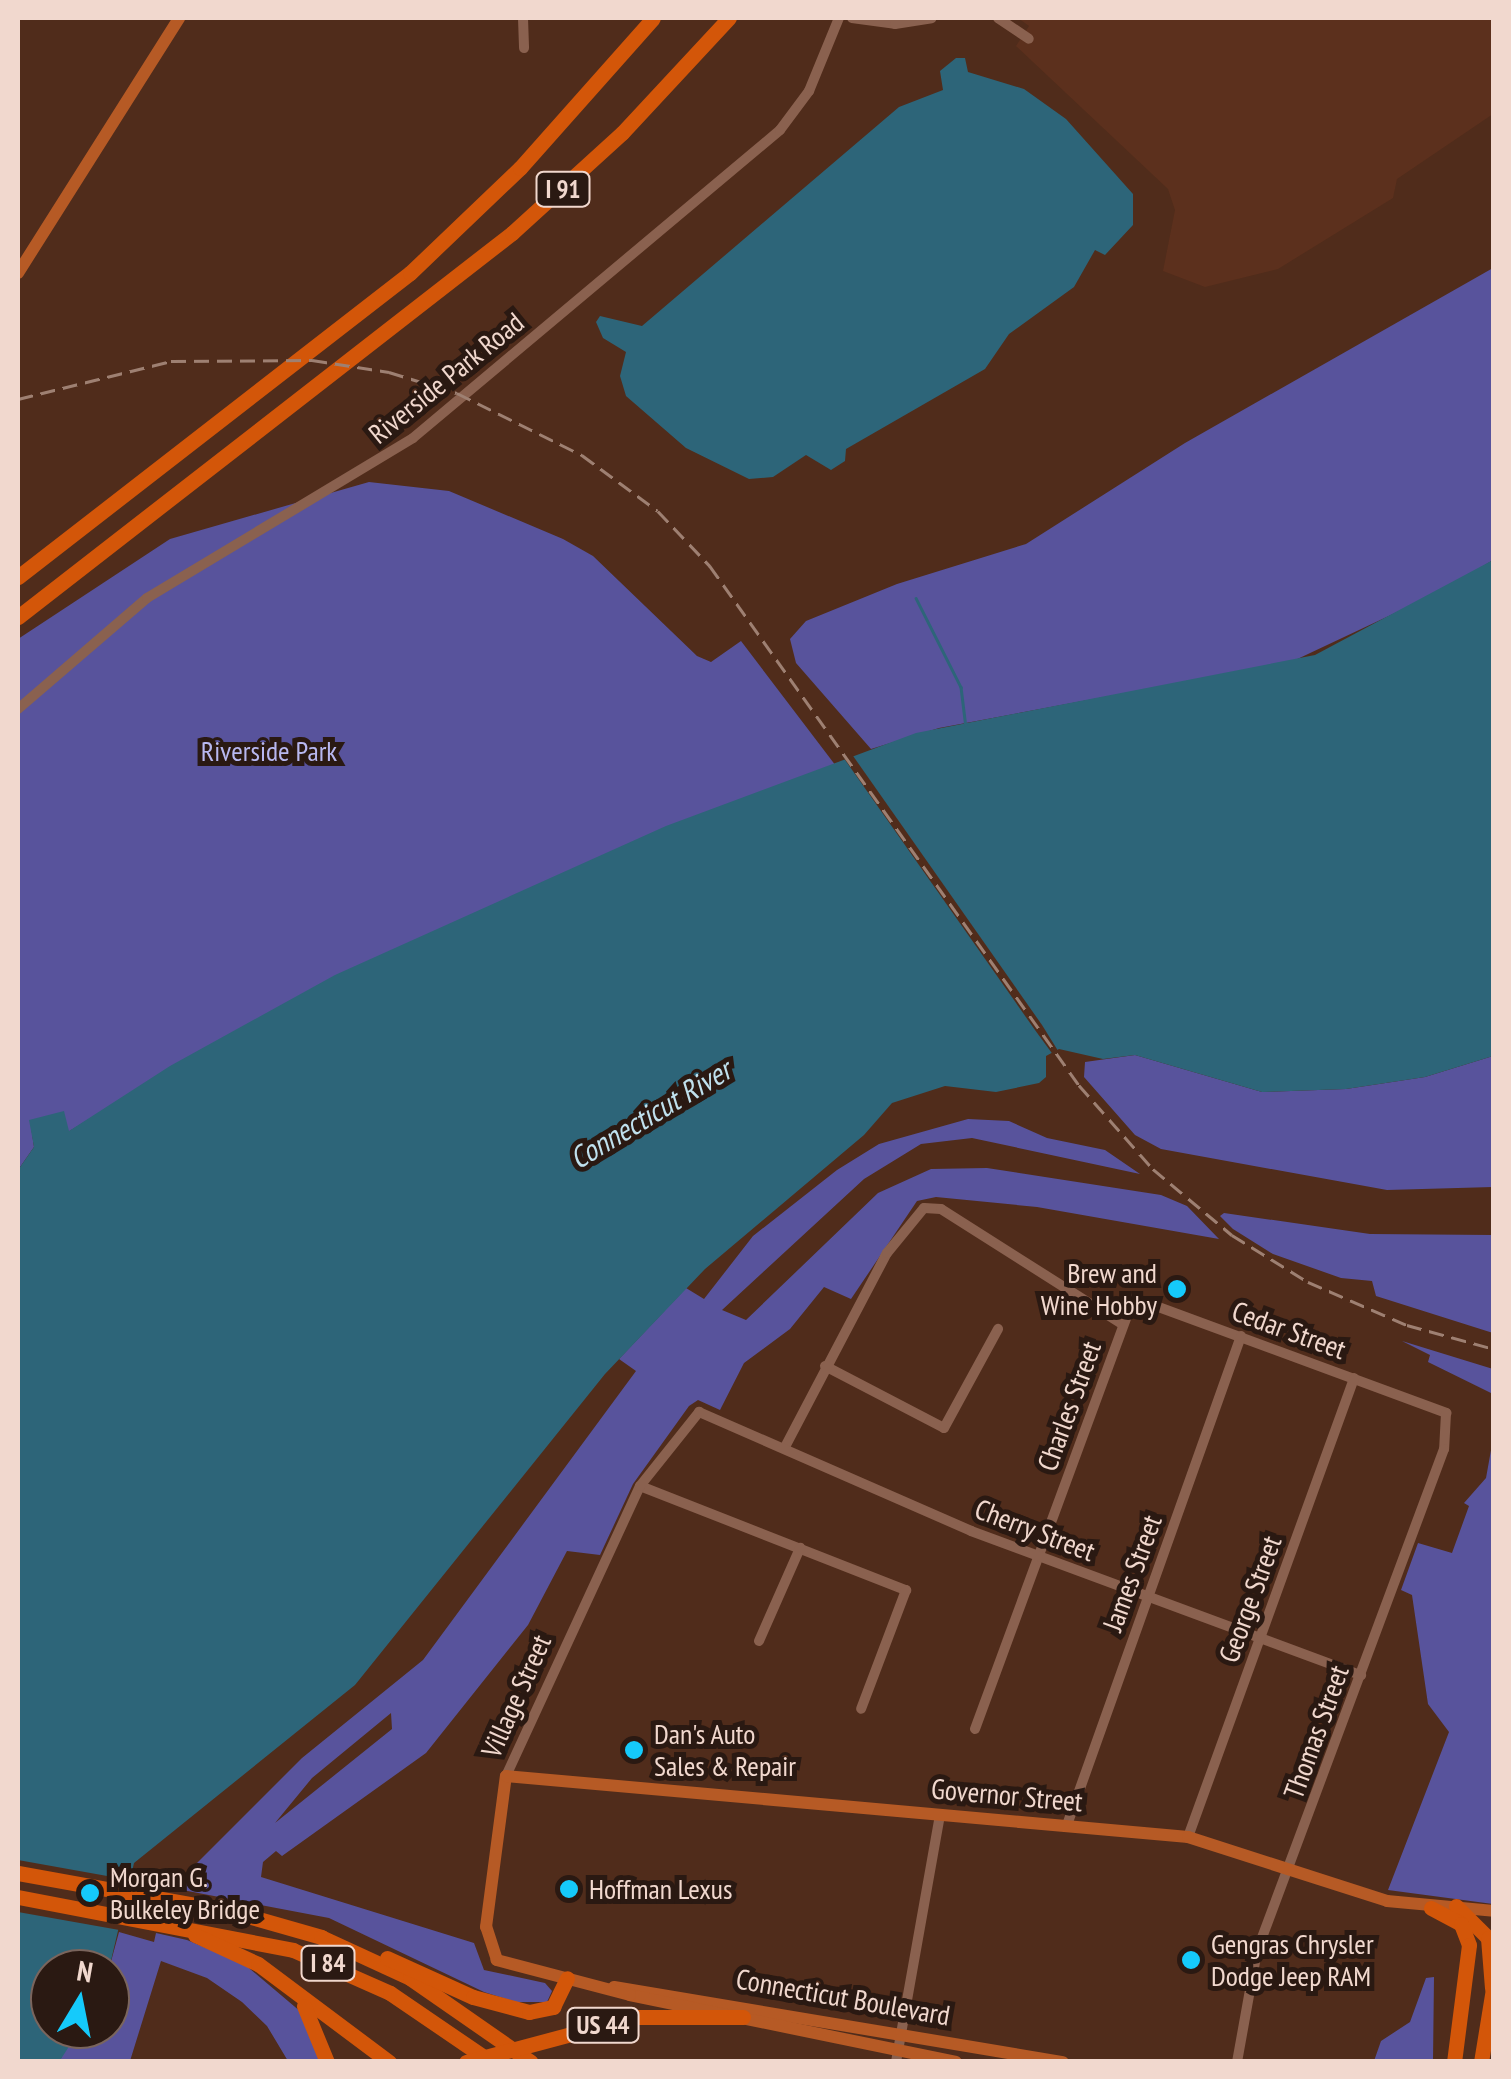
<!DOCTYPE html>
<html>
<head>
<meta charset="utf-8">
<style>
	body { margin:0 }
	#map { position:relative; width:1511px; height:2079px; overflow:hidden; background:#502c1b; font-family:"PT Sans Narrow",sans-serif }
	div>[style] { position:absolute }
	.built>* { inset:0; background:#5c301d }
	.green>* { inset:0; background:#58539c }
	.water>* { inset:0; background:#2d6579 }
	.pier>* { inset:0; background:#502c1b }
	.stream>* { height:2.5px; margin:-1.25px; padding:0 1.25px; transform-origin:1.25px; border-radius:1.25px; background:#2d6579 }
	.minor>* { height:10px; margin:-5px; padding:0 5px; transform-origin:5px; border-radius:5px; background:#8a614f }
	.major>* { height:12px; margin:-6px; padding:0 6px; transform-origin:6px; border-radius:6px; background:#b65a25 }
	.highway>* { height:15px; margin:-7.5px; padding:0 7.5px; transform-origin:7.5px; border-radius:7.5px; background:#d35609 }
	.rail>* { height:2.5px; margin-top:-1.25px; transform-origin:0; background:repeating-linear-gradient(90deg,#9e8072 0 15px,transparent 0 23px) }
	.dots>* { width:28px; height:28px; translate:-50% -50%; box-sizing:border-box; border:5px solid #2a1912; border-radius:50% }
	span { translate:-50% -50%; white-space:nowrap; text-align:center; line-height:1.15; -webkit-text-stroke:10px #2a1912; paint-order:stroke }
	.shield-label span { padding:2px 8px; background:#2a1912; border:2px solid; border-radius:8px; -webkit-text-stroke-width:0 }
	.shield-label { font-size:25px; color:#f1d8ce; font-weight:700 }
	.street-label { font-size:28px; color:#f1d8ce }
	.park-label { font-size:28px; color:#b8b8f0 }
	.poi-label { font-size:28px; color:#f1d8ce }
	.right { translate:-100% -50%; text-align:right }
	.left { translate:0 -50%; text-align:left }
	.water-label { font-size:30px; color:#c0e1ee; font-style:italic }
	.frame { position:absolute; inset:0; border:20px solid #f1d8ce; pointer-events:none }
	.north { position:absolute; left:30px; top:1949px; width:100px; height:100px; box-sizing:border-box; background:#2a1912; border:2px solid #7a655d; border-radius:50%; rotate:10deg; font-size:28px; font-weight:700; line-height:40px; text-align:center; color:#f1d8ce }
	.north::after { content:''; display:block; margin:auto; width:35px; height:45px; background:#15cafb; clip-path:polygon(50% 0,100% 100%,50% 72%,0 100%) }
</style>
</head>
<body>
<div id="map">
	<div class="built">
		<div style="clip-path:polygon(1018px 18px,1493px 18px,1493px 114px,1397px 179px,1393px 198px,1278px 269px,1205px 287px,1163px 271px,1175px 210px,1168px 189px,1016px 46px,1029px 26px)"></div>
	</div>
	<div class="green">
		<div style="clip-path:polygon(1493px 268px,1493px 560px,1444px 590px,1291px 662px,939px 728px,871px 749px,796px 663px,790px 639px,806px 621px,897px 584px,1026px 544px,1185px 443px)"></div>
		<div style="clip-path:polygon(369px 482px,449px 491px,563px 539px,593px 556px,697px 656px,711px 662px,741px 641px,836px 766px,141px 1087px,68px 1132px,30px 1120px,34px 1147px,18px 1170px,18px 639px,170px 539px)"></div>
		<div style="clip-path:polygon(1135px 1055px,1262px 1092px,1346px 1089px,1425px 1077px,1493px 1056px,1493px 1187px,1387px 1190px,1161px 1149px,1135px 1135px,1084px 1077px,1085px 1062px)"></div>
		<div style="clip-path:polygon(evenodd,968px 1119px,1009px 1121px,1047px 1138px,1105px 1150px,1140px 1174px,972px 1138px,921px 1144px,864px 1179px,722px 1310px,746px 1320px,878px 1193px,931px 1169px,987px 1168px,1161px 1195px,1187px 1206px,1219px 1239px,1037px 1207px,936px 1197px,917px 1201px,851px 1299px,824px 1287px,790px 1329px,744px 1363px,720px 1410px,698px 1400px,689px 1406px,633px 1484px,600px 1555px,567px 1551px,528px 1625px,426px 1753px,282px 1856px,276px 1851px,263px 1862px,261px 1877px,474px 1943px,484px 1970px,545px 1983px,552px 1991px,547px 2002px,516px 2002px,484px 1992px,329px 1918px,172px 1888px,302px 1758px,423px 1660px,636px 1371px,619px 1359px,686px 1288px,704px 1299px,753px 1236px,837px 1170px,879px 1144px,968px 1119px,391px 1713px,392px 1729px,275px 1823px,312px 1778px,391px 1713px)"></div>
		<div style="clip-path:polygon(1224px 1213px,1370px 1234px,1493px 1235px,1493px 1333px,1376px 1296px,1372px 1281px,1341px 1278px,1273px 1254px,1233px 1229px,1220px 1216px)"></div>
		<div style="clip-path:polygon(1402px 1341px,1493px 1369px,1493px 1394px,1428px 1362px,1430px 1355px)"></div>
		<div style="clip-path:polygon(1493px 1439px,1493px 1904px,1388px 1890px,1449px 1732px,1428px 1704px,1412px 1595px,1401px 1590px,1418px 1543px,1452px 1553px,1469px 1506px,1464px 1503px,1486px 1478px)"></div>
		<div style="clip-path:polygon(119px 1932px,154px 1942px,156px 1933px,187px 1940px,243px 1963px,301px 2012px,324px 2061px,288px 2061px,267px 2026px,242px 2002px,207px 1978px,161px 1961px,130px 2061px,59px 2062px,76px 2029px,110px 2029px,109px 1969px)"></div>
		<div style="clip-path:polygon(1434px 1977px,1433px 2061px,1374px 2061px,1381px 2041px,1410px 2022px,1426px 1978px)"></div>
	</div>
	<div class="water">
		<div style="clip-path:polygon(956px 58px,965px 58px,968px 72px,1024px 89px,1066px 119px,1133px 194px,1133px 225px,1105px 255px,1095px 250px,1074px 287px,1009px 334px,985px 369px,846px 449px,845px 461px,831px 470px,806px 455px,773px 477px,749px 479px,686px 448px,626px 396px,620px 376px,626px 352px,603px 338px,596px 322px,600px 316px,642px 326px,899px 107px,943px 90px,940px 71px)"></div>
		<div style="clip-path:polygon(1493px 560px,1493px 1056px,1425px 1077px,1346px 1089px,1262px 1092px,1135px 1055px,1103px 1059px,1059px 1049px,1046px 1056px,1046px 1077px,1039px 1083px,996px 1092px,945px 1086px,892px 1103px,864px 1135px,705px 1269px,605px 1374px,355px 1685px,134px 1863px,109px 1969px,50px 1969px,50px 2029px,76px 2029px,68px 2048px,59px 2062px,18px 2061px,18px 1170px,34px 1147px,29px 1120px,64px 1111px,69px 1131px,170px 1066px,335px 975px,666px 826px,916px 733px,1315px 655px)"></div>
	</div>
	<div class="pier">
		<div style="clip-path:polygon(851px 753px,1042px 1025px,1060px 1054px,1054px 1056px,1035px 1030px,843px 757px)"></div>
		<div style="clip-path:polygon(18px 1860px,135px 1881px,125px 1931px,18px 1912px)"></div>
	</div>
	<div class="stream">
		<div style="left:916px;top:598px;width:100px;rotate:63.2deg"></div>
		<div style="left:961px;top:687px;width:38px;rotate:83deg"></div>
	</div>
	<div class="minor">
		<div style="left:523px;top:18px;width:30px;rotate:88deg"></div>
		<div style="left:852px;top:18px;width:43px;rotate:7.9deg"></div>
		<div style="left:895px;top:24px;width:37px;rotate:-9deg"></div>
		<div style="left:998px;top:18px;width:37px;rotate:34deg"></div>
		<div style="left:18px;top:709px;width:170px;rotate:-40.7deg"></div>
		<div style="left:147px;top:598px;width:310px;rotate:-31deg"></div>
		<div style="left:413px;top:438px;width:479px;rotate:-40deg"></div>
		<div style="left:780px;top:130px;width:49px;rotate:-53.4deg"></div>
		<div style="left:809px;top:91px;width:79px;rotate:-67.7deg"></div>
		<div style="left:825px;top:1366px;width:134px;rotate:27.5deg"></div>
		<div style="left:944px;top:1428px;width:113px;rotate:-61.4deg"></div>
		<div style="left:785px;top:1447px;width:219px;rotate:-62.3deg"></div>
		<div style="left:887px;top:1253px;width:58px;rotate:-50.6deg"></div>
		<div style="left:924px;top:1208px;width:17px;rotate:3deg"></div>
		<div style="left:941px;top:1209px;width:214px;rotate:32.4deg"></div>
		<div style="left:640px;top:1486px;width:286px;rotate:21.4deg"></div>
		<div style="left:906px;top:1590px;width:127px;rotate:110.7deg"></div>
		<div style="left:759px;top:1641px;width:102px;rotate:-66.2deg"></div>
		<div style="left:975px;top:1729px;width:459px;rotate:-69.8deg"></div>
		<div style="left:1134px;top:1298px;width:333px;rotate:20.2deg"></div>
		<div style="left:1446px;top:1413px;width:36px;rotate:93deg"></div>
		<div style="left:1444px;top:1449px;width:536px;rotate:110.43deg"></div>
		<div style="left:1257px;top:1951px;width:113px;rotate:100.2deg"></div>
		<div style="left:506px;top:1776px;width:319px;rotate:-65.2deg"></div>
		<div style="left:640px;top:1486px;width:95px;rotate:-51.4deg"></div>
		<div style="left:699px;top:1412px;width:297px;rotate:23.6deg"></div>
		<div style="left:971px;top:1531px;width:416px;rotate:20.3deg"></div>
		<div style="left:1067px;top:1825px;width:519px;rotate:-70.41deg"></div>
		<div style="left:1188px;top:1837px;width:488px;rotate:-70.1deg"></div>
		<div style="left:896px;top:2062px;width:252px;rotate:-79.9deg"></div>
	</div>
	<div class="major">
		<div style="left:18px;top:273px;width:302px;rotate:-57.7deg"></div>
		<div style="left:614px;top:1987px;width:455px;rotate:9.5deg"></div>
		<div style="left:956px;top:2062px;width:333px;rotate:-168.4deg"></div>
		<div style="left:630px;top:1995px;width:138px;rotate:-165.3deg"></div>
		<div style="left:497px;top:1960px;width:35px;rotate:-108deg"></div>
		<div style="left:486px;top:1927px;width:152px;rotate:-82.5deg"></div>
		<div style="left:506px;top:1776px;width:685px;rotate:5.11deg"></div>
		<div style="left:1188px;top:1837px;width:209px;rotate:17.8deg"></div>
		<div style="left:1387px;top:1901px;width:107px;rotate:5.3deg"></div>
	</div>
	<div class="highway">
		<div style="left:18px;top:577px;width:496px;rotate:-37.8deg"></div>
		<div style="left:410px;top:273px;width:152px;rotate:-43.7deg"></div>
		<div style="left:520px;top:168px;width:200px;rotate:-48.4deg"></div>
		<div style="left:18px;top:617px;width:626px;rotate:-37.86deg"></div>
		<div style="left:512px;top:233px;width:149px;rotate:-42.3deg"></div>
		<div style="left:622px;top:133px;width:157px;rotate:-47.1deg"></div>
		<div style="left:18px;top:1873px;width:219px;rotate:10.2deg"></div>
		<div style="left:234px;top:1912px;width:91px;rotate:16deg"></div>
		<div style="left:321px;top:1937px;width:98px;rotate:24.7deg"></div>
		<div style="left:410px;top:1978px;width:147px;rotate:34.8deg"></div>
		<div style="left:18px;top:1897px;width:280px;rotate:10.9deg"></div>
		<div style="left:293px;top:1950px;width:106px;rotate:23.9deg"></div>
		<div style="left:390px;top:1993px;width:122px;rotate:34.3deg"></div>
		<div style="left:1456px;top:1906px;width:45px;rotate:45deg"></div>
		<div style="left:1488px;top:1938px;width:50px;rotate:85.4deg"></div>
		<div style="left:1431px;top:1908px;width:34px;rotate:28deg"></div>
		<div style="left:1461px;top:1924px;width:22px;rotate:69deg"></div>
		<div style="left:1469px;top:1945px;width:118px;rotate:97.3deg"></div>
		<div style="left:195px;top:1935px;width:69px;rotate:24.7deg"></div>
		<div style="left:258px;top:1964px;width:164px;rotate:36.8deg"></div>
		<div style="left:387px;top:1958px;width:94px;rotate:24.4deg"></div>
		<div style="left:473px;top:1997px;width:58px;rotate:15deg"></div>
		<div style="left:529px;top:2012px;width:25px;rotate:-12deg"></div>
		<div style="left:553px;top:2007px;width:32px;rotate:-64deg"></div>
		<div style="left:304px;top:2006px;width:61px;rotate:67.7deg"></div>
		<div style="left:466px;top:2062px;width:175px;rotate:-14.9deg"></div>
		<div style="left:635px;top:2017px;width:108px"></div>
		<div style="left:1481px;top:2062px;width:80px;rotate:-80.7deg"></div>
	</div>
	<div class="rail">
		<div style="left:18px;top:399px;width:158px;rotate:-13.9deg"></div>
		<div style="left:171px;top:361px;width:141px;rotate:-0.4deg"></div>
		<div style="left:312px;top:360px;width:78px;rotate:8.9deg"></div>
		<div style="left:389px;top:372px;width:71px;rotate:17.2deg"></div>
		<div style="left:457px;top:393px;width:140px;rotate:26.4deg"></div>
		<div style="left:582px;top:455px;width:94px;rotate:36.4deg"></div>
		<div style="left:658px;top:511px;width:76px;rotate:46.6deg"></div>
		<div style="left:710px;top:566px;width:637px;rotate:54.59deg"></div>
		<div style="left:1079px;top:1085px;width:112px;rotate:48.6deg"></div>
		<div style="left:1153px;top:1169px;width:103px;rotate:39.9deg"></div>
		<div style="left:1232px;top:1235px;width:89px;rotate:31.7deg"></div>
		<div style="left:1308px;top:1282px;width:108px;rotate:23.5deg"></div>
		<div style="left:1407px;top:1325px;width:90px;rotate:15.4deg"></div>
	</div>
	<div class="dots">
		<div style="left:1177px;top:1289px;background:#15cafb"></div>
		<div style="left:634px;top:1750px;background:#15cafb"></div>
		<div style="left:569px;top:1889px;background:#15cafb"></div>
		<div style="left:90px;top:1893px;background:#15cafb"></div>
		<div style="left:1191px;top:1960px;background:#15cafb"></div>
	</div>
	<div class="shield-label">
		<span style="left:563px;top:189px">I 91</span>
		<span style="left:328px;top:1963px">I 84</span>
		<span style="left:603px;top:2025px">US 44</span>
	</div>
	<div class="street-label">
		<span style="left:446px;top:378px;rotate:-39deg">Riverside Park Road</span>
		<span style="left:1289px;top:1330px;rotate:20deg">Cedar Street</span>
		<span style="left:1069px;top:1406px;rotate:-70deg">Charles Street</span>
		<span style="left:1035px;top:1530px;rotate:21deg">Cherry Street</span>
		<span style="left:1132px;top:1573px;rotate:-70deg">James Street</span>
		<span style="left:1250px;top:1599px;rotate:-70deg">George Street</span>
		<span style="left:516px;top:1696px;rotate:-66deg">Village Street</span>
		<span style="left:1316px;top:1732px;rotate:-70deg">Thomas Street</span>
		<span style="left:1007px;top:1795px;rotate:5deg">Governor Street</span>
		<span style="left:843px;top:1997px;rotate:10deg">Connecticut Boulevard</span>
	</div>
	<div class="park-label">
		<span style="left:269px;top:751px">Riverside Park</span>
	</div>
	<div class="poi-label">
		<span class="right" style="left:1157px;top:1289px">Brew and<br>Wine Hobby</span>
		<span class="left" style="left:654px;top:1750px">Dan's Auto<br>Sales &amp; Repair</span>
		<span class="left" style="left:110px;top:1893px">Morgan G.<br>Bulkeley Bridge</span>
		<span class="left" style="left:589px;top:1889px">Hoffman Lexus</span>
		<span class="left" style="left:1211px;top:1960px">Gengras Chrysler<br>Dodge Jeep RAM</span>
	</div>
	<div class="water-label">
		<span style="left:650px;top:1114px;rotate:-31deg">Connecticut River</span>
	</div>
	<div class="frame"></div>
	<div class="north">N</div>
</div>
</body>
</html>
